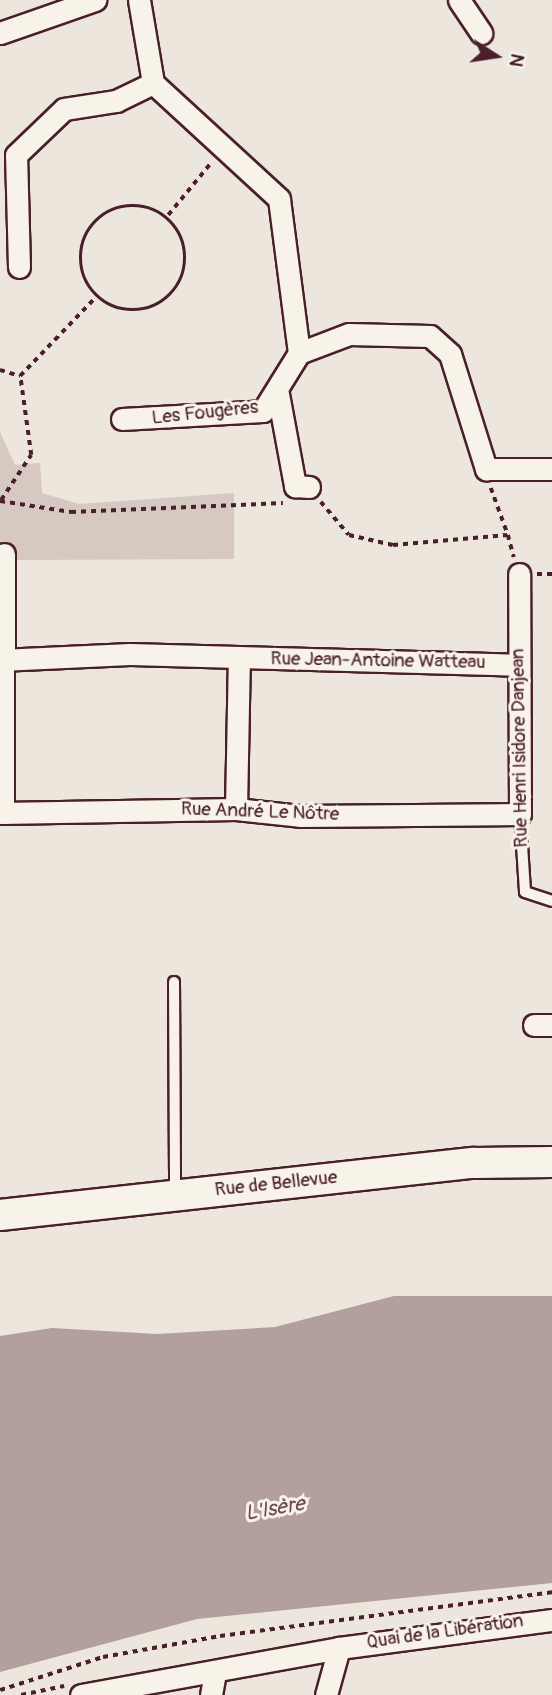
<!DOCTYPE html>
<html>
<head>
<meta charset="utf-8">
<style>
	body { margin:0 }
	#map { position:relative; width:552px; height:1695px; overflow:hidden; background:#ece6dd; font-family:Pangolin,sans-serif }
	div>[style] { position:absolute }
	.green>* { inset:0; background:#d5c9c2 }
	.water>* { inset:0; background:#b39f9d }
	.path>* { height:3.5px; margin-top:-1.75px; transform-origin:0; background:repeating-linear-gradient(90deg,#4a1f2b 0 5px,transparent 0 10px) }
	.path>.ring { margin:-1.75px; padding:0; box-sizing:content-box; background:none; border:3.5px solid #4a1f2b; border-radius:50% }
	.roads { filter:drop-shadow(2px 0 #4a1f2b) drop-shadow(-2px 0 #4a1f2b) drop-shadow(0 2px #4a1f2b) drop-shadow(0 -2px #4a1f2b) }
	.lane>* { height:10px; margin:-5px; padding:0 5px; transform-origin:5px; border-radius:5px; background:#f7f3e8 }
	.street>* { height:21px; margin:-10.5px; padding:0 10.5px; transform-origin:10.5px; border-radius:10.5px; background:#f7f3e8 }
	.secondary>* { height:30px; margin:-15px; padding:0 15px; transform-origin:15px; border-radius:15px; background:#f7f3e8 }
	span { translate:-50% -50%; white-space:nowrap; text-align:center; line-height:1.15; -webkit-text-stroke:6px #f7f3e8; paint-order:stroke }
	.street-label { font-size:19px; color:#4a1f2b }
	.water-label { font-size:21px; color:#6f4c53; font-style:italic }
	.north { position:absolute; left:461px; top:21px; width:70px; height:70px; -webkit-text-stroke:5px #f7f3e8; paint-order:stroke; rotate:102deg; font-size:19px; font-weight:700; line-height:28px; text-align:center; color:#4a1f2b }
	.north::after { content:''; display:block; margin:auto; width:24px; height:32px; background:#4a1f2b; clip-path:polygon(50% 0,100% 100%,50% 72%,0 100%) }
</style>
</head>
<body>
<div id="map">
	<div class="green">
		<div style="clip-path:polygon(0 432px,15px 465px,40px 463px,42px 493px,79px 504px,234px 493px,234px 559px,15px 560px,0 547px)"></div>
	</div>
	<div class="water">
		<div style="clip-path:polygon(394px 1296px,552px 1296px,552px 1583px,197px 1619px,0 1672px,0 1336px,52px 1328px,157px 1334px,275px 1327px)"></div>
	</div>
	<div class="path">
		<div class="ring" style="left:81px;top:206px;width:100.5px;height:100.5px"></div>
		<div style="left:168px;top:215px;width:66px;rotate:-50.5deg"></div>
		<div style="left:0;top:370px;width:21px;rotate:17deg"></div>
		<div style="left:491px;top:488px;width:50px;rotate:70.1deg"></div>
		<div style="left:1px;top:500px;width:54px;rotate:-56.3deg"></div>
		<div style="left:31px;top:455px;width:80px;rotate:-97.9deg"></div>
		<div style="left:20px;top:376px;width:112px;rotate:-46.1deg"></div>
		<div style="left:0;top:501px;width:72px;rotate:8.8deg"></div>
		<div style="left:71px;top:512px;width:212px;rotate:-2.4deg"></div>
		<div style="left:321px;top:502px;width:43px;rotate:49.7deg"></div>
		<div style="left:349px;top:535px;width:45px;rotate:12.8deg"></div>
		<div style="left:393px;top:545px;width:115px;rotate:-5deg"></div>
		<div style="left:508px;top:535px;width:23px;rotate:75deg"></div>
		<div style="left:537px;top:574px;width:15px"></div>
		<div style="left:0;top:1690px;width:108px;rotate:-17.8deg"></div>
		<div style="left:103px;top:1657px;width:119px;rotate:-10.2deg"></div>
		<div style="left:220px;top:1636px;width:335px;rotate:-7.5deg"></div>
		<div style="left:21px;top:1695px;width:44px;rotate:-11.8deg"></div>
	</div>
	<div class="roads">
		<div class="lane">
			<div style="left:520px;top:814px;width:78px;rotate:86.3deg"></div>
			<div style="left:525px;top:892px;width:28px;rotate:18deg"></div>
			<div style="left:174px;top:982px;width:210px;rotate:89.7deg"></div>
		</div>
		<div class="street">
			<div style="left:139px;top:0;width:84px;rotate:80.4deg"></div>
			<div style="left:153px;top:83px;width:171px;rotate:42.6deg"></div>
			<div style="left:279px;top:199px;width:155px;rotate:82.6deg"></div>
			<div style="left:459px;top:0;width:40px;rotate:56deg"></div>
			<div style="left:0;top:33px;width:101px;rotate:-19.2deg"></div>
			<div style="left:19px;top:267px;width:112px;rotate:-91.5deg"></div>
			<div style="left:16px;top:155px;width:66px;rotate:-43.8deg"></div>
			<div style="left:64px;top:109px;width:53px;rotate:-8.7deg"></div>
			<div style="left:116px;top:101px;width:41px;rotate:-25.9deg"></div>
			<div style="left:299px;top:353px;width:53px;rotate:-20.8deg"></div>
			<div style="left:349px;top:334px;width:81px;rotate:1.4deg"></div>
			<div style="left:430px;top:336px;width:27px;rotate:42deg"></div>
			<div style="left:450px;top:354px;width:121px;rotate:72.6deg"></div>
			<div style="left:486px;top:469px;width:66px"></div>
			<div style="left:278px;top:394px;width:94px;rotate:79.5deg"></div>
			<div style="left:295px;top:486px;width:14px;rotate:4deg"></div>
			<div style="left:122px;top:419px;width:141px;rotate:-3.2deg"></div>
			<div style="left:263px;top:411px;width:68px;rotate:-58.2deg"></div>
			<div style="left:0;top:660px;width:130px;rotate:-2.6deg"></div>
			<div style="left:130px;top:654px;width:386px;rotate:1.6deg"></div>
			<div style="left:236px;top:809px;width:152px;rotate:-88.9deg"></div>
			<div style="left:0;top:813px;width:236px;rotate:-1deg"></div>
			<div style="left:236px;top:809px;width:64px;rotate:6.2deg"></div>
			<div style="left:300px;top:816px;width:220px;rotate:-0.5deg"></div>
			<div style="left:520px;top:814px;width:240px;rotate:-90.2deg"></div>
			<div style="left:3px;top:813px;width:259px;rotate:-89.8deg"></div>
			<div style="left:534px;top:1025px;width:18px"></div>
			<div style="left:81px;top:1695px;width:262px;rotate:-10.3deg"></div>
			<div style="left:339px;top:1648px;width:215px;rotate:-7.5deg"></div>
			<div style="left:211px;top:1695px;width:23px;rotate:-80deg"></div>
			<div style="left:326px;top:1695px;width:49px;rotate:-74.5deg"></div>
		</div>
		<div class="secondary">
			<div style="left:0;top:1215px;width:477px;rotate:-6.3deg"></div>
			<div style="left:474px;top:1163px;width:78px;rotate:-0.7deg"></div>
		</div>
	</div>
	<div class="street-label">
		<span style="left:205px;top:413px;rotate:-6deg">Les Fougères</span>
		<span style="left:378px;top:661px;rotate:1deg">Rue Jean-Antoine Watteau</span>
		<span style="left:520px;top:748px;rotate:-91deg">Rue Henri Isidore Danjean</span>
		<span style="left:260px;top:812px;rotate:2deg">Rue André Le Nôtre</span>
		<span style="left:276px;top:1184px;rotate:-6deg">Rue de Bellevue</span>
		<span style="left:445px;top:1632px;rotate:-8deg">Quai de la Libération</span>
	</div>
	<div class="water-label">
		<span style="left:275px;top:1509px;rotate:-10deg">L'Isère</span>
	</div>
	<div class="north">N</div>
</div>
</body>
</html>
